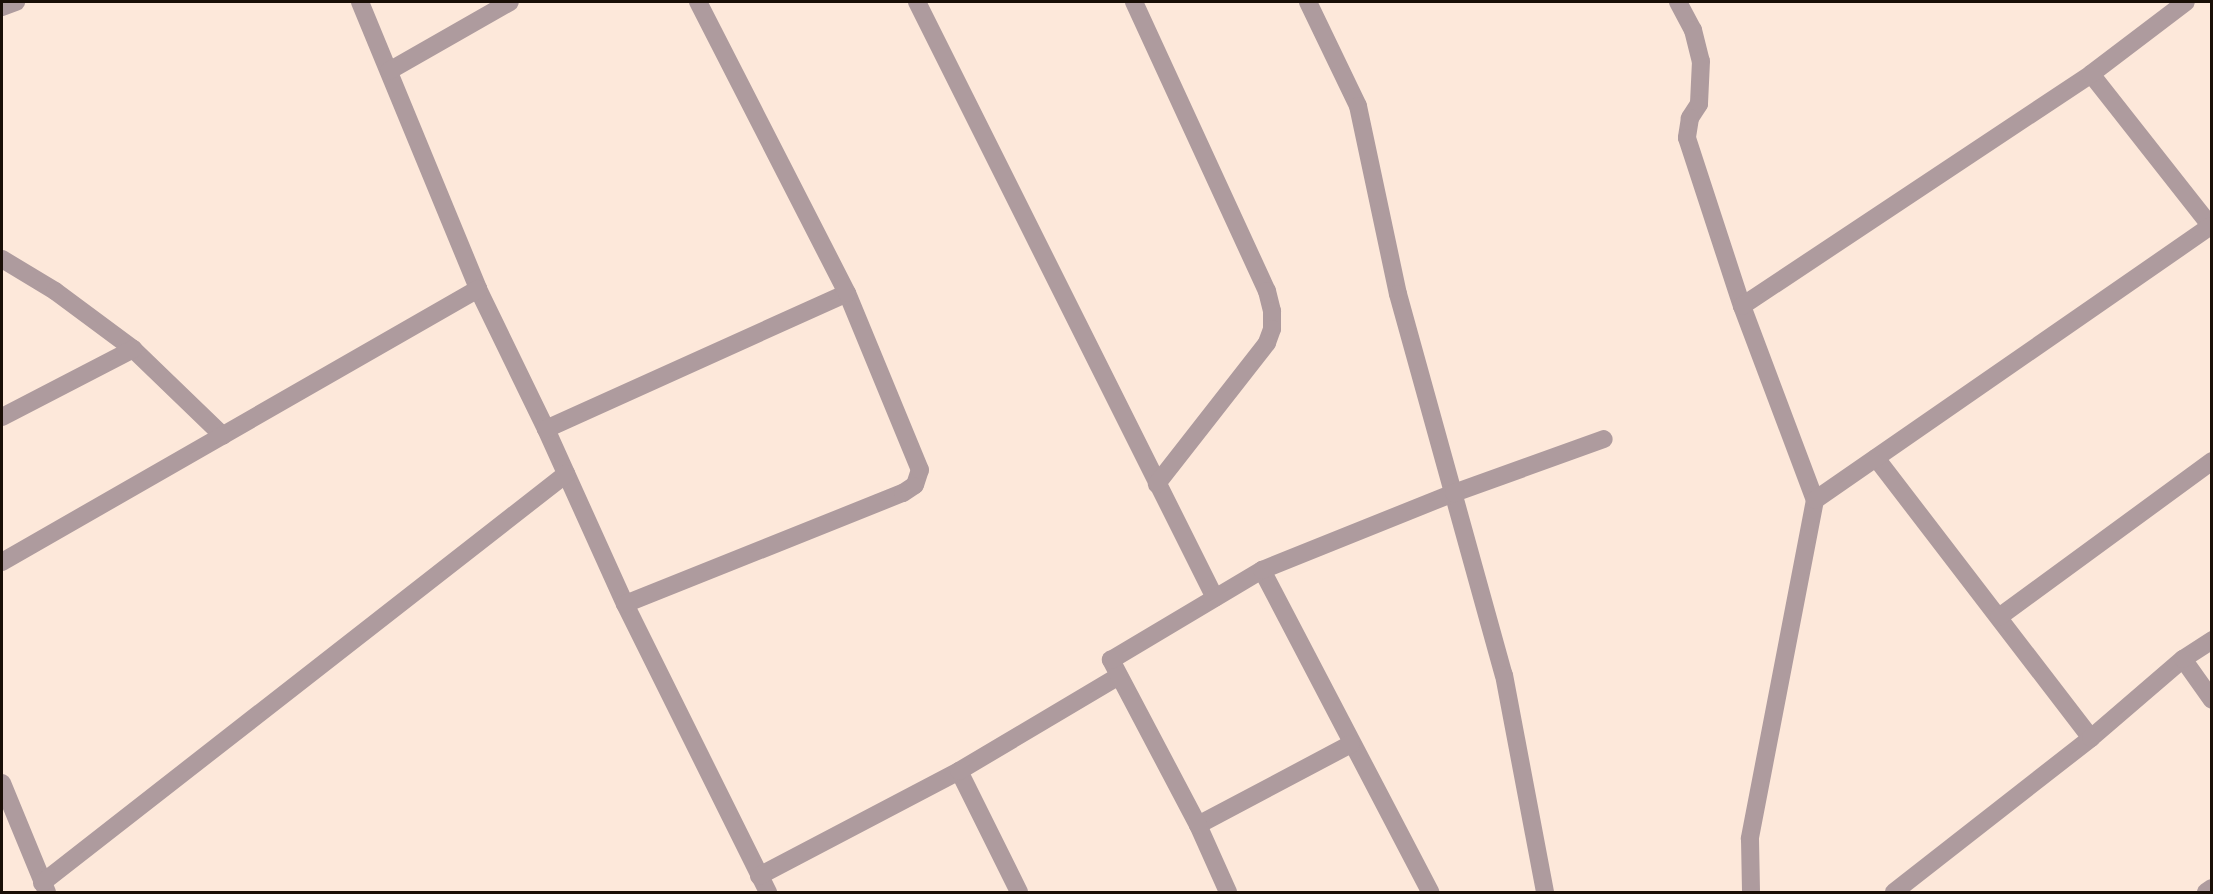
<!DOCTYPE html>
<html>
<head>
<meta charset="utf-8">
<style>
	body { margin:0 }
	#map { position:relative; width:2213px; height:894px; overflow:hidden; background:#fde8da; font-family:Jost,sans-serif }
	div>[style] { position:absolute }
	.minor>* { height:18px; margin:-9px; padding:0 9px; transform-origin:9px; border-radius:9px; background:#ae9b9e }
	span { translate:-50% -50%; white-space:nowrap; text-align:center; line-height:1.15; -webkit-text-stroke:6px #fde8da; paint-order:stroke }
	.frame { position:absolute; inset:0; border:3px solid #190e06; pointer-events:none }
</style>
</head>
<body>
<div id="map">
	<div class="minor">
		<div style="left:360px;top:2px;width:310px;rotate:67.6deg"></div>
		<div style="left:478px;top:289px;width:156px;rotate:64.1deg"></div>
		<div style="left:546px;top:429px;width:192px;rotate:65.7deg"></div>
		<div style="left:625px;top:604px;width:322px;rotate:63.6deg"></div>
		<div style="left:917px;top:2px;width:666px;rotate:63.43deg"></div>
		<div style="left:1134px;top:2px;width:318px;rotate:65.3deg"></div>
		<div style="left:1267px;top:291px;width:21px;rotate:76deg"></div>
		<div style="left:1272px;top:311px;width:18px;rotate:90deg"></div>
		<div style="left:1272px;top:329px;width:15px;rotate:110deg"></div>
		<div style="left:1267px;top:343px;width:179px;rotate:128deg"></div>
		<div style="left:1308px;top:2px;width:115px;rotate:64.3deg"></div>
		<div style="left:1358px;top:106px;width:192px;rotate:78deg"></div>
		<div style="left:1398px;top:294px;width:395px;rotate:74.5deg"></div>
		<div style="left:1504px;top:675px;width:221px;rotate:79.3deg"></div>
		<div style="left:1678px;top:2px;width:32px;rotate:62deg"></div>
		<div style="left:1693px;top:30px;width:32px;rotate:76deg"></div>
		<div style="left:1701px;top:61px;width:43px;rotate:92.7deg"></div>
		<div style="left:1699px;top:104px;width:17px;rotate:123deg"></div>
		<div style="left:1690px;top:118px;width:20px;rotate:99deg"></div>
		<div style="left:1687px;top:138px;width:177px;rotate:71.9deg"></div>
		<div style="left:1742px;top:306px;width:207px;rotate:69.4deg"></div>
		<div style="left:1815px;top:500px;width:345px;rotate:100.9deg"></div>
		<div style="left:1750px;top:839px;width:53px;rotate:88.9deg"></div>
		<div style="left:2px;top:7px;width:15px;rotate:-20deg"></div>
		<div style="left:389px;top:71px;width:139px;rotate:-29.7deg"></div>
		<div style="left:2091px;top:74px;width:196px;rotate:51.8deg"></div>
		<div style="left:2px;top:259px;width:62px;rotate:31.1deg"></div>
		<div style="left:55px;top:291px;width:97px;rotate:36.6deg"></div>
		<div style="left:133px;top:349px;width:125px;rotate:44deg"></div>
		<div style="left:1742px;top:306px;width:419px;rotate:-33.6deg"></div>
		<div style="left:2091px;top:74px;width:119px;rotate:-37.2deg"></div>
		<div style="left:2px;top:417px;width:148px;rotate:-27.4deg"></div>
		<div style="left:546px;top:429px;width:330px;rotate:-24.3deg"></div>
		<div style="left:1876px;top:458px;width:353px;rotate:52.5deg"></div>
		<div style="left:1815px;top:500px;width:481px;rotate:-34.7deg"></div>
		<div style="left:2px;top:562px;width:549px;rotate:-29.84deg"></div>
		<div style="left:1262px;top:570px;width:363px;rotate:62.4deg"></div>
		<div style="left:625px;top:604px;width:299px;rotate:-21.8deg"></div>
		<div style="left:903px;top:493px;width:14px;rotate:-34deg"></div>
		<div style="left:915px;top:485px;width:16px;rotate:-72deg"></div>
		<div style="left:920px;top:470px;width:191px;rotate:-112.4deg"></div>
		<div style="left:847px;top:293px;width:327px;rotate:-117.1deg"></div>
		<div style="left:1999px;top:617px;width:264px;rotate:-36.2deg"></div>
		<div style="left:2183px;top:659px;width:50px;rotate:54.7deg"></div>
		<div style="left:959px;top:771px;width:135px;rotate:63.6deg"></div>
		<div style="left:2px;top:783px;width:118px;rotate:67.6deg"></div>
		<div style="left:1198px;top:825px;width:173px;rotate:-27.9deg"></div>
		<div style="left:759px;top:876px;width:226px;rotate:-27.7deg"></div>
		<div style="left:959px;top:771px;width:186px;rotate:-30.7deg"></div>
		<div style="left:42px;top:883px;width:665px;rotate:-37.97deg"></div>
		<div style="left:1228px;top:892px;width:73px;rotate:-114.1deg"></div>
		<div style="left:1198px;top:825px;width:187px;rotate:-117.8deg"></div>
		<div style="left:1111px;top:660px;width:176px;rotate:-30.8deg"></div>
		<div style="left:1262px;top:570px;width:207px;rotate:-21.9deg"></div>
		<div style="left:1454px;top:493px;width:159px;rotate:-19.8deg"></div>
		<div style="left:1894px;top:892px;width:250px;rotate:-38deg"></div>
		<div style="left:2091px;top:738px;width:121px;rotate:-40.7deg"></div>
		<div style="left:2183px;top:659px;width:35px;rotate:-33deg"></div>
		<div style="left:2206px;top:892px;width:7px;rotate:-34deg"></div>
	</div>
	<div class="frame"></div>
</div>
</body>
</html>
